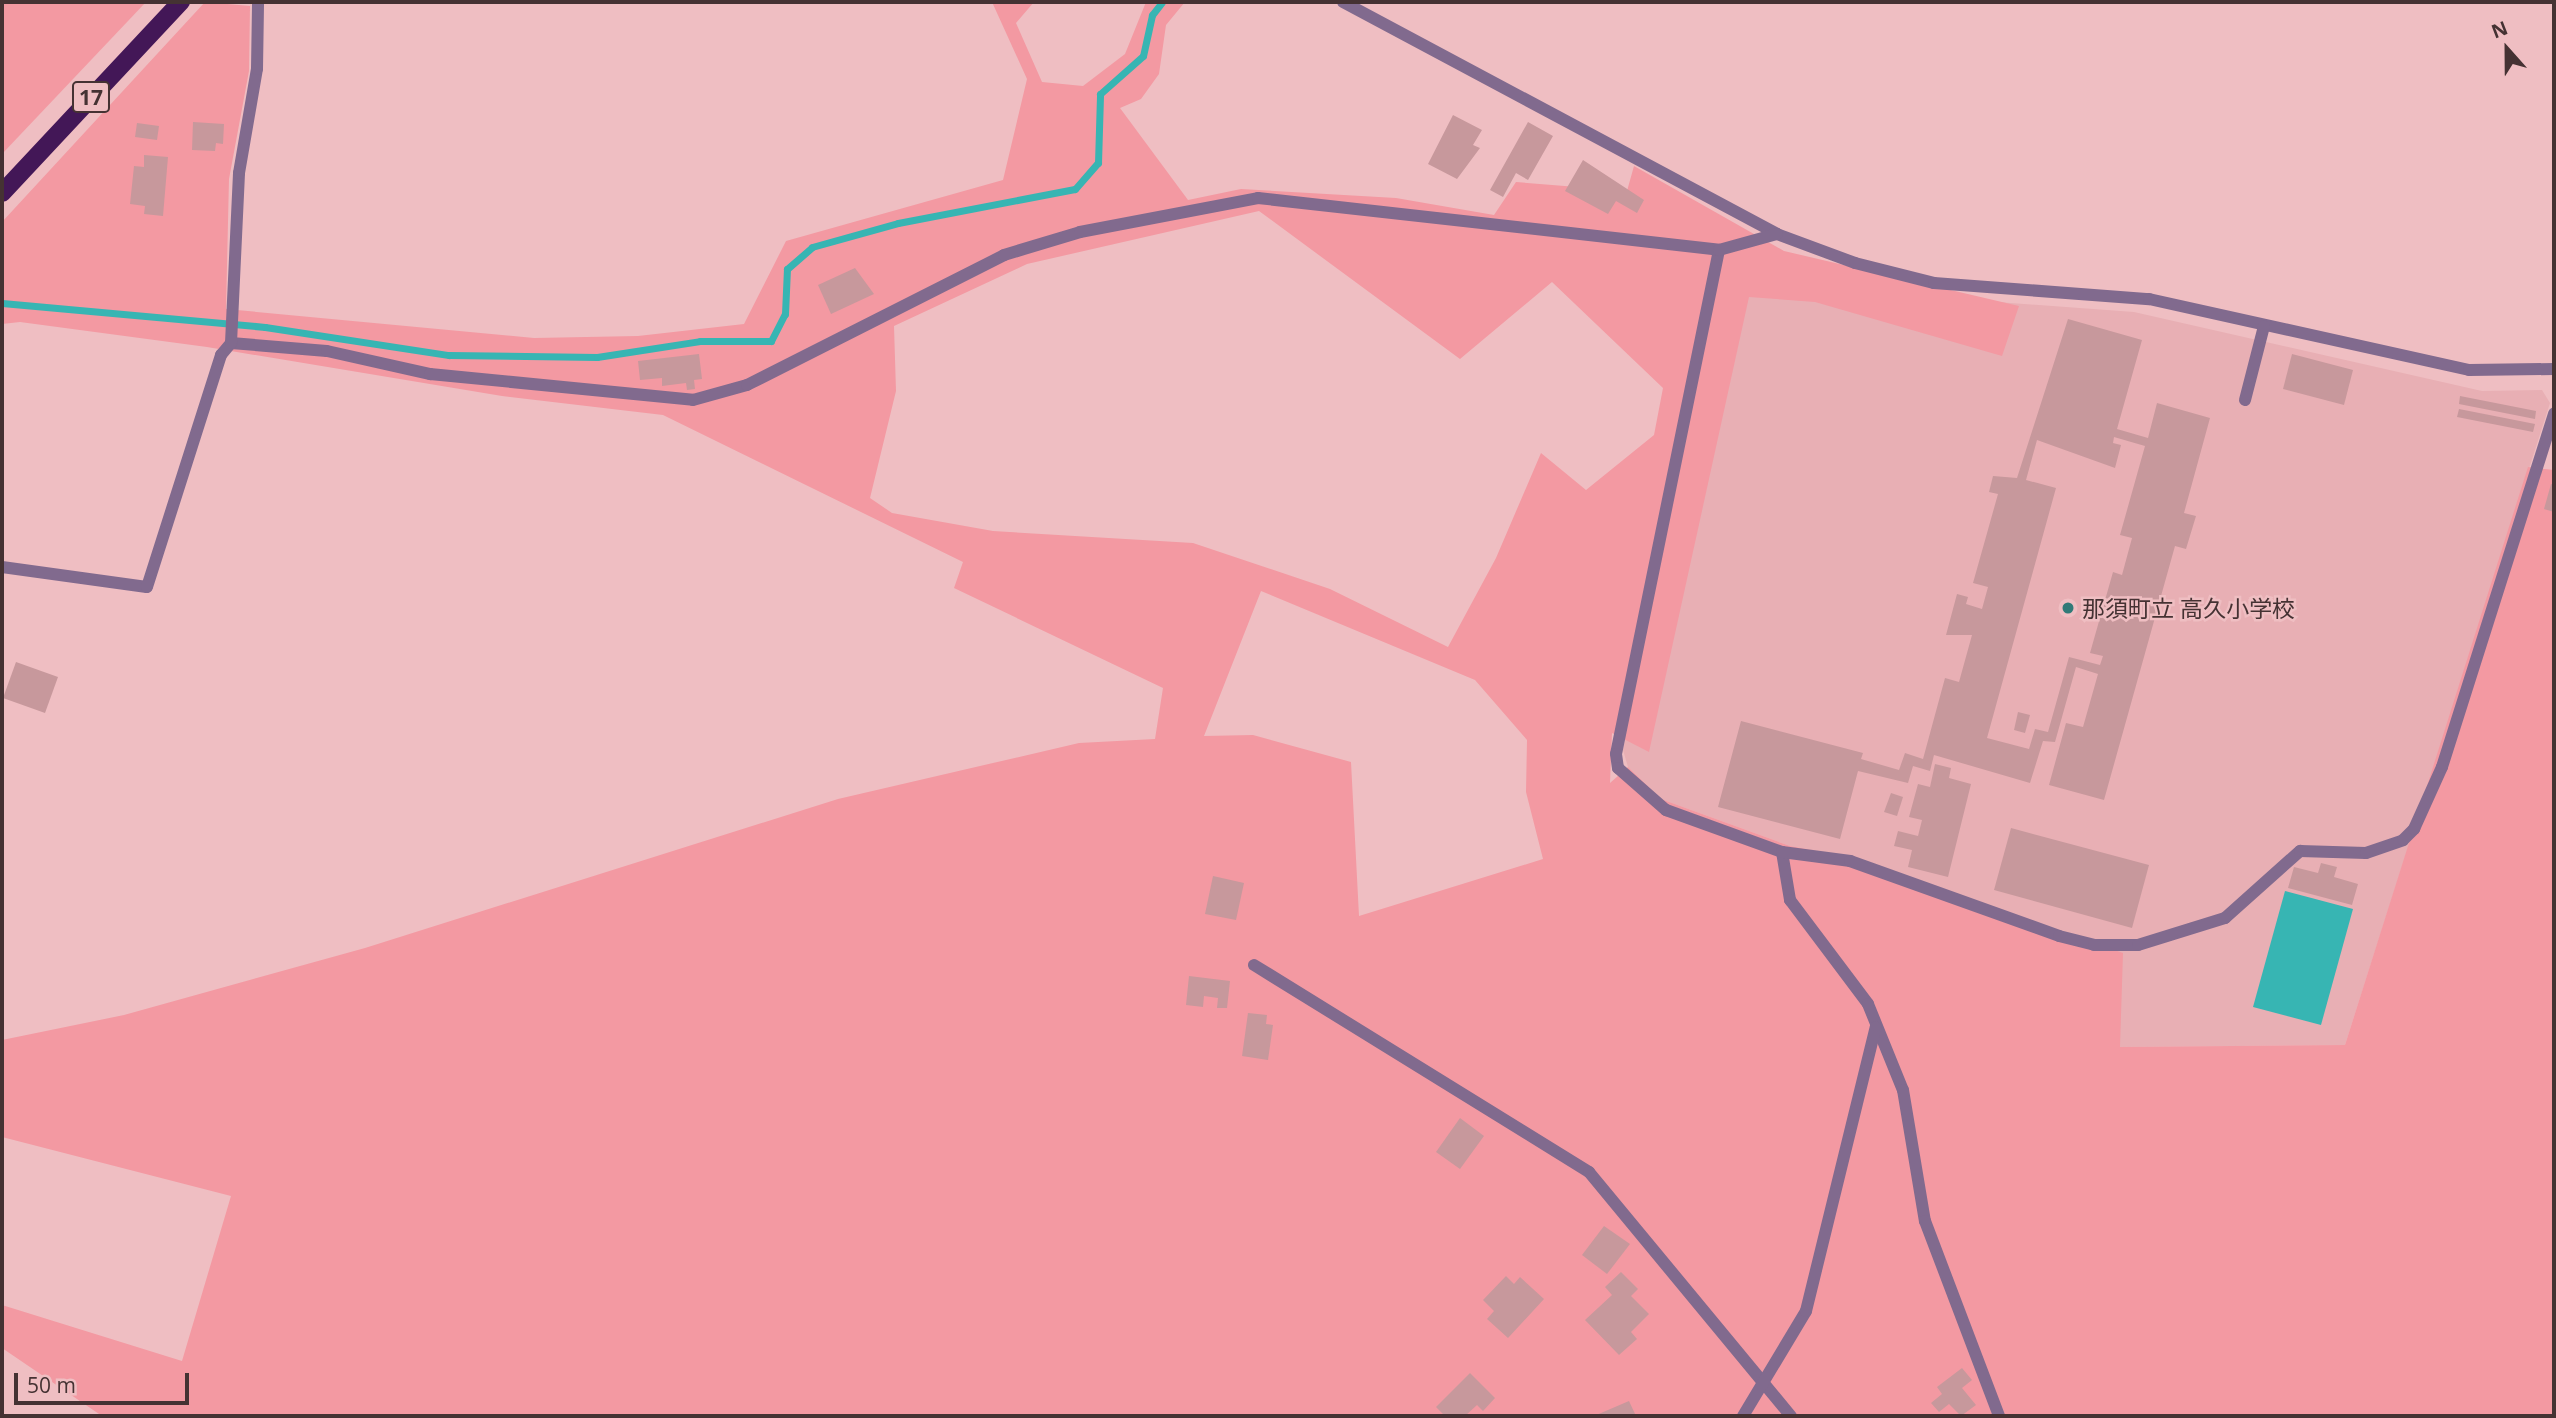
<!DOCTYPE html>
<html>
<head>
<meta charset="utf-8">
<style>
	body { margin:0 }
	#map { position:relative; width:2556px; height:1418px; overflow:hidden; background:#efbec2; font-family:"Open Sans","Noto Sans JP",sans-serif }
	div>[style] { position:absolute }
	.built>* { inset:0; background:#e8afb4 }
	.green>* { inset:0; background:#f399a2 }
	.water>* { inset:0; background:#37b5b3 }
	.stream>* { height:7px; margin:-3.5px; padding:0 3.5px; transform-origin:3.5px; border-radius:3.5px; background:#37b5b3 }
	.building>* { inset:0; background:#c7989c }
	.minor>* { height:12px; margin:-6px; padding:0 6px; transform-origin:6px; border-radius:6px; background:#816a8e }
	.major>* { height:18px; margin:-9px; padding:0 9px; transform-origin:9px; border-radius:9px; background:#431757 }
	.dots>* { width:19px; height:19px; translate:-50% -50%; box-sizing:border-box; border:4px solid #efbec2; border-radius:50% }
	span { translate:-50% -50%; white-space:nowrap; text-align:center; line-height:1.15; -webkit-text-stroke:5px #efbec2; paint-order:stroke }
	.shield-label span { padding:2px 5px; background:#efbec2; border:2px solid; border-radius:5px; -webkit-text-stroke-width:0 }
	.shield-label { font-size:21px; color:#453233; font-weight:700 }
	.poi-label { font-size:23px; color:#453233 }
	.left { translate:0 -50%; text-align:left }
	.frame { position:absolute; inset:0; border:4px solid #453233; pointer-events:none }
	.north { position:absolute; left:2472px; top:14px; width:70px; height:70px; -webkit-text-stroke:5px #efbec2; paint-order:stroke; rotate:339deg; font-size:19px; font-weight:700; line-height:28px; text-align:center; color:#453233 }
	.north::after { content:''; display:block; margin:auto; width:24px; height:32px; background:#453233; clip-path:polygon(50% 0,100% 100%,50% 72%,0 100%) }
	.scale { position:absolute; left:14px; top:1373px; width:175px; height:32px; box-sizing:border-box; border:4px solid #453233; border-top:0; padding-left:9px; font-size:21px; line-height:24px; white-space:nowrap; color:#453233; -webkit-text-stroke:5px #efbec2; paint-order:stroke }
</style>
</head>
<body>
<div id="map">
	<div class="built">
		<div style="clip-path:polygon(1724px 264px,1917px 296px,2134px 312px,2482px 391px,2542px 390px,2550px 403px,2345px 1045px,2120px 1047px,2007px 916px,1850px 857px,1790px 846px,1661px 799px,1628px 767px,1623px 750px)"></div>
	</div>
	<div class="green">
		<div style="clip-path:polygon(2px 2px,146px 2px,2px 154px)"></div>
		<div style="clip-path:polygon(evenodd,205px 2px,250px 6px,249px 71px,229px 179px,226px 309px,534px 338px,638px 336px,744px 324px,786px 241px,1003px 180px,1027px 79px,992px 2px,1034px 2px,1016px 23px,1042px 82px,1083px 86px,1125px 54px,1146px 2px,1185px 2px,1166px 25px,1159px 74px,1141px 99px,1120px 108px,1188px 200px,1241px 189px,1396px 198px,1494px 215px,1516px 182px,1627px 191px,1634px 166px,1784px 251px,2019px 306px,2002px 356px,1815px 302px,1749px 297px,1649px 752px,1612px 733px,1610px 783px,1628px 767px,1661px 799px,1790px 846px,1850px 857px,2123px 953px,2120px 1047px,2345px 1045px,2528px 467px,2554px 470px,2554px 1416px,102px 1416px,2px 1348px,2px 1305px,182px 1361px,231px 1196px,2px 1137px,2px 1040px,124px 1015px,365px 948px,838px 799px,1079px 743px,1155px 739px,1163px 688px,954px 588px,963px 562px,663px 415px,502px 396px,207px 347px,20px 322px,2px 324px,2px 222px,205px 2px,1259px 211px,1460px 359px,1552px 282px,1663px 388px,1654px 435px,1586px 490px,1541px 453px,1496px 558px,1448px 647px,1330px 589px,1193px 543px,993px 531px,892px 513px,870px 498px,896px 391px,894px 326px,1027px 264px,1259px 211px,205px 2px,1261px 591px,1475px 680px,1527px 740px,1526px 792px,1543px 859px,1359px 916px,1351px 762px,1253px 735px,1204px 736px,1261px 591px)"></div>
	</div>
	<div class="water">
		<div style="clip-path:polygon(2285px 891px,2353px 909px,2321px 1025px,2253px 1007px)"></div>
	</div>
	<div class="stream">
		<div style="left:2px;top:303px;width:264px;rotate:5.2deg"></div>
		<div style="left:265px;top:327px;width:186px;rotate:8.7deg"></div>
		<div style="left:449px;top:355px;width:148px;rotate:0.8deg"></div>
		<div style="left:597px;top:357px;width:104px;rotate:-8.8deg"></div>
		<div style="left:700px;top:341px;width:71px"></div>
		<div style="left:771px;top:341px;width:30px;rotate:-63deg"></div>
		<div style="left:785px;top:314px;width:45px;rotate:-87.5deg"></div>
		<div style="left:787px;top:269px;width:33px;rotate:-41deg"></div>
		<div style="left:812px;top:247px;width:89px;rotate:-15.6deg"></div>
		<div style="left:898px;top:223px;width:180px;rotate:-10.9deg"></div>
		<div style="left:1075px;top:189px;width:35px;rotate:-49deg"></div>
		<div style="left:1098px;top:163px;width:69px;rotate:-88.3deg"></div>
		<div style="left:1100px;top:94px;width:57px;rotate:-41.5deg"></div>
		<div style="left:1143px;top:56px;width:42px;rotate:-77.6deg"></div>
		<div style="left:1152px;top:15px;width:16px;rotate:-52deg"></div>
	</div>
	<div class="building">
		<div style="clip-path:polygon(1453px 115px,1482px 130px,1473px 145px,1480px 148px,1457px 179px,1428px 164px)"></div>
		<div style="clip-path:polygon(193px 122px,224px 124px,223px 144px,216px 143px,215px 151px,192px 150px)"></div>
		<div style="clip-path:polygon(1528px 122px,1553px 136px,1528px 180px,1516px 173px,1503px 197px,1490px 190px)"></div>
		<div style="clip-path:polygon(137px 123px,159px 126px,157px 140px,135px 137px)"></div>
		<div style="clip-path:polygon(144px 155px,168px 157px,163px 216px,144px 214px,145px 206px,130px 204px,134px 166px,144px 167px)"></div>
		<div style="clip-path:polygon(1583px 160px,1644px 200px,1637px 213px,1616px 201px,1608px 214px,1565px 191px)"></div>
		<div style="clip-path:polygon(855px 268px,874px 294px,831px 314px,818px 285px)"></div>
		<div style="clip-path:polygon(evenodd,2068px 319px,2142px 340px,2117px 429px,2148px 438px,2157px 403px,2210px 418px,2184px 513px,2196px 516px,2186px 549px,2175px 546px,2104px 800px,2049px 785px,2066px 723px,2083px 727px,2098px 674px,2076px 667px,2055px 742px,2043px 741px,2030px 783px,1934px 755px,1930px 771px,1913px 766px,1908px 783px,1858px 771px,1840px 839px,1718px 807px,1741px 721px,1863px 753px,1861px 759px,1899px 770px,1905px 753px,1923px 759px,1945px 678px,1959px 682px,1972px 635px,1946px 635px,1957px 594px,1968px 597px,1966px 604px,1982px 609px,1988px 587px,1973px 583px,1998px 494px,1989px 492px,1993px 476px,2017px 478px,2068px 319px,2114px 437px,2145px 446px,2120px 535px,2132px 538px,2122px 575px,2113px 572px,2090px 653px,2103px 656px,2100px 665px,2069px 657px,2048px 732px,2035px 729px,2029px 749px,1987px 738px,2056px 488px,2026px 480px,2037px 440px,2115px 468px,2121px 445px,2113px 443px,2114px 437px)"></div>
		<div style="clip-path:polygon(699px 354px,702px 379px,694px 380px,695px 389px,687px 390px,686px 383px,662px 386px,662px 378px,640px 380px,638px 361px)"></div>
		<div style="clip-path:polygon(2292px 354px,2353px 370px,2344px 405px,2283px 389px)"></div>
		<div style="clip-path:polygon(2460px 396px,2536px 411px,2535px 419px,2459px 404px)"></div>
		<div style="clip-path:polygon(2459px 409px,2535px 424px,2533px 432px,2457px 417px)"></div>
		<div style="clip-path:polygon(2551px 484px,2554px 485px,2554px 512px,2544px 509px)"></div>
		<div style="clip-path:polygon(16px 662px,58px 677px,45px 713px,3px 698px)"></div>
		<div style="clip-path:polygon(2018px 712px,2030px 715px,2025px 733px,2014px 730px)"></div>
		<div style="clip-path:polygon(1935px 764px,1951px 768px,1949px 778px,1971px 784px,1948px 877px,1908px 867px,1912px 850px,1894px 846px,1898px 831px,1918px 836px,1922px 820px,1909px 817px,1918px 784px,1930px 787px)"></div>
		<div style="clip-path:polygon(1891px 793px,1903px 797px,1897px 816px,1884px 812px)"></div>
		<div style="clip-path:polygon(2011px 828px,2149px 865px,2132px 928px,1994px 890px)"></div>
		<div style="clip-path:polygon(2321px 863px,2337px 867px,2334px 877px,2358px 884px,2352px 905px,2288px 888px,2294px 867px,2318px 873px)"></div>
		<div style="clip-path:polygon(1213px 876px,1244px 883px,1236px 920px,1205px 914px)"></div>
		<div style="clip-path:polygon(1189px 976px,1230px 981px,1227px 1008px,1217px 1008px,1218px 998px,1204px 996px,1203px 1007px,1186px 1005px)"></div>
		<div style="clip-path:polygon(1248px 1013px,1267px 1015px,1266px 1024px,1273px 1025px,1268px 1060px,1242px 1056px)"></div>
		<div style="clip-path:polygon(1460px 1118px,1484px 1136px,1460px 1169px,1436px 1152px)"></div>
		<div style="clip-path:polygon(1604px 1226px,1630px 1244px,1607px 1274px,1582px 1255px)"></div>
		<div style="clip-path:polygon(1621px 1272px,1638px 1289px,1631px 1296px,1649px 1314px,1631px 1332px,1637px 1339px,1619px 1355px,1585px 1320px,1612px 1295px,1605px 1287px)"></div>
		<div style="clip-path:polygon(1506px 1276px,1514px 1284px,1520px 1277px,1544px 1299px,1508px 1338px,1487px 1319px,1494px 1311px,1483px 1300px)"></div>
		<div style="clip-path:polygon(1962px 1368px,1972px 1380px,1962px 1388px,1976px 1405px,1961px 1416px,1949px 1404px,1939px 1412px,1931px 1403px,1942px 1394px,1937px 1387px)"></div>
		<div style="clip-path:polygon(1470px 1373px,1495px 1398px,1483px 1411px,1477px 1405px,1465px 1416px,1445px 1416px,1436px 1407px)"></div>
		<div style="clip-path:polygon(1629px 1401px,1636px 1416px,1594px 1416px)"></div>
	</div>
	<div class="minor">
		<div style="left:1343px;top:2px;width:492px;rotate:28.1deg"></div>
		<div style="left:1777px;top:234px;width:83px;rotate:20.4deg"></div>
		<div style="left:1855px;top:263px;width:81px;rotate:14.2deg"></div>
		<div style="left:1934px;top:283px;width:216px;rotate:4.3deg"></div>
		<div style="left:2149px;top:299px;width:328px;rotate:12.5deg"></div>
		<div style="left:2469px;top:370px;width:85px;rotate:-0.7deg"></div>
		<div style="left:1719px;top:250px;width:514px;rotate:101.55deg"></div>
		<div style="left:1616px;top:754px;width:14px;rotate:82deg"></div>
		<div style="left:1618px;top:768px;width:64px;rotate:41.2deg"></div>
		<div style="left:1666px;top:810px;width:123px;rotate:19.9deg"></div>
		<div style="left:1782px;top:852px;width:49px;rotate:80.5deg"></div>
		<div style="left:1790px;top:900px;width:130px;rotate:53.1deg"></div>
		<div style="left:1868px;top:1004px;width:93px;rotate:67.9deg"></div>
		<div style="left:1903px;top:1090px;width:133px;rotate:80.5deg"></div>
		<div style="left:1925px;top:1221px;width:209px;rotate:69.2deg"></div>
		<div style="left:231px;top:343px;width:96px;rotate:4.8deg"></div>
		<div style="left:327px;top:351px;width:106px;rotate:12.6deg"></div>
		<div style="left:430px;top:374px;width:264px;rotate:5.6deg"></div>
		<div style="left:693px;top:400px;width:56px;rotate:-15.5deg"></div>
		<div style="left:747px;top:385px;width:288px;rotate:-26.8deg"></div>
		<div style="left:1004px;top:255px;width:79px;rotate:-16.8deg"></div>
		<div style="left:1080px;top:232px;width:181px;rotate:-10.8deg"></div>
		<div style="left:1258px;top:198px;width:464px;rotate:6.4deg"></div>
		<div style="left:1719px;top:250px;width:60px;rotate:-15.4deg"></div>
		<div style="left:2245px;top:400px;width:76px;rotate:-75.6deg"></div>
		<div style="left:2px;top:567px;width:146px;rotate:7.9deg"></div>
		<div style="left:147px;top:587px;width:244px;rotate:-72.3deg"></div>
		<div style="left:221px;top:355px;width:16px;rotate:-50deg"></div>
		<div style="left:231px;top:343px;width:170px;rotate:-87.3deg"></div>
		<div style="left:239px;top:173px;width:106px;rotate:-80.2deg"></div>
		<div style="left:257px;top:69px;width:67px;rotate:-89.1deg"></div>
		<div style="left:1782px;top:852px;width:69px;rotate:7.5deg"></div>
		<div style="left:1850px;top:861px;width:222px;rotate:19.7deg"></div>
		<div style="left:2059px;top:936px;width:36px;rotate:14deg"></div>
		<div style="left:2094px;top:945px;width:44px"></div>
		<div style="left:2138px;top:945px;width:91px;rotate:-17.2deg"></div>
		<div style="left:2225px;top:918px;width:101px;rotate:-41.8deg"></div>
		<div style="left:2300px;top:851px;width:66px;rotate:1.7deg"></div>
		<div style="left:2366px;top:853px;width:39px;rotate:-19deg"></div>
		<div style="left:2403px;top:840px;width:16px;rotate:-45deg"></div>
		<div style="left:2414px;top:829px;width:68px;rotate:-65.7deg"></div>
		<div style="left:2442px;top:767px;width:371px;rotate:-72.4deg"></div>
		<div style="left:1254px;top:965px;width:394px;rotate:31.7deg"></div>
		<div style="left:1589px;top:1172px;width:317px;rotate:50.4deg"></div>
		<div style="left:1743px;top:1416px;width:122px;rotate:-59deg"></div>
		<div style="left:1806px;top:1311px;width:292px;rotate:-76.2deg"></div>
	</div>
	<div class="major">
		<div style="left:2px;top:193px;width:262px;rotate:-46.9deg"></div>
	</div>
	<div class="dots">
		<div style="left:2068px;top:608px;background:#317a78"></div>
	</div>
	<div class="shield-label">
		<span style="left:91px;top:97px">17</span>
	</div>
	<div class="poi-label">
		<span class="left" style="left:2082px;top:608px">那須町立 高久小学校</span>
	</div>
	<div class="frame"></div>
	<div class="north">N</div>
	<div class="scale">50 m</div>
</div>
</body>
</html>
